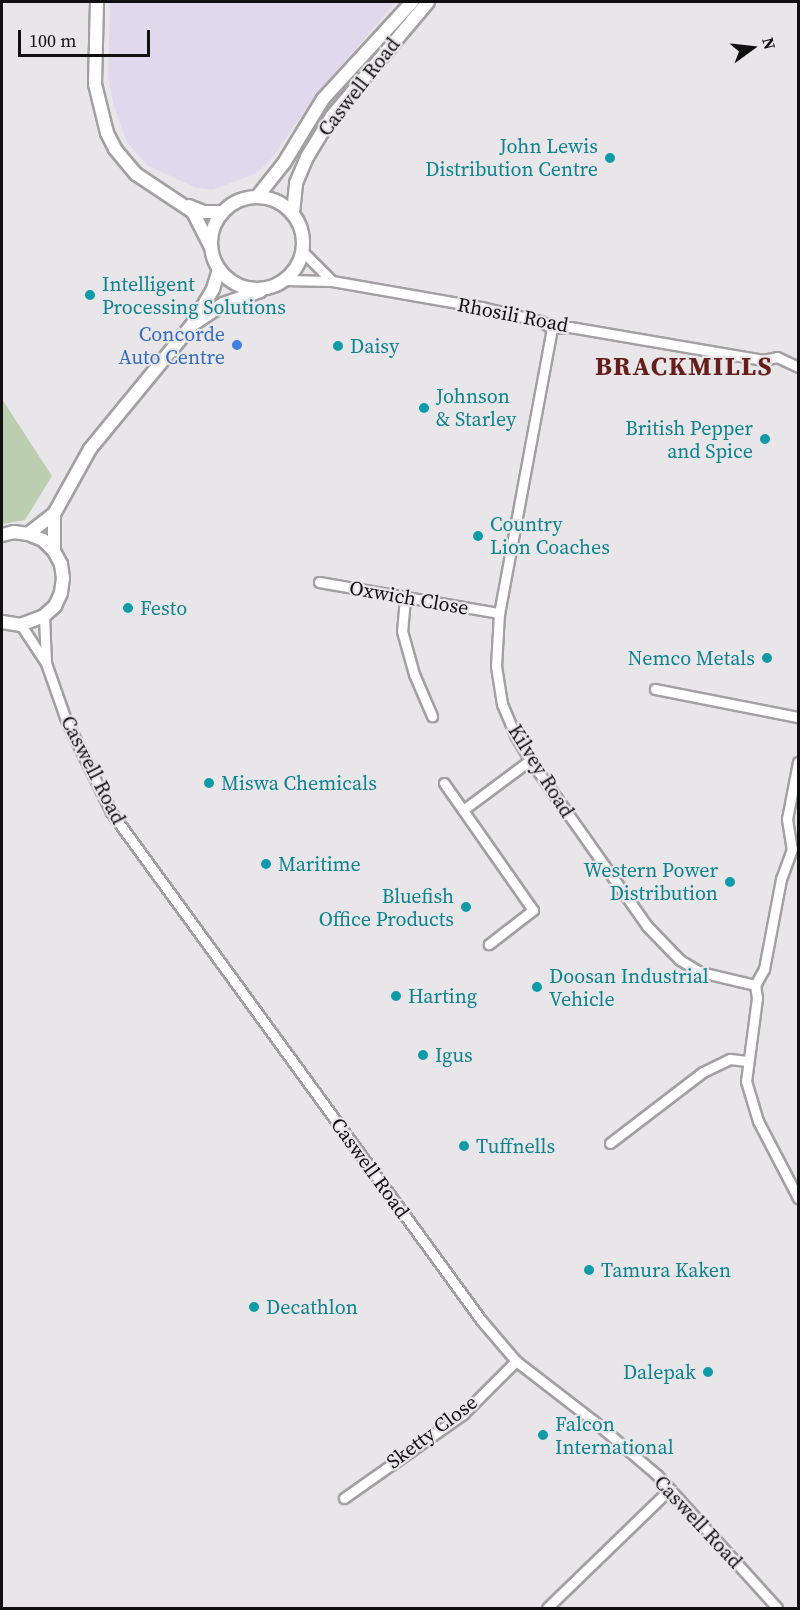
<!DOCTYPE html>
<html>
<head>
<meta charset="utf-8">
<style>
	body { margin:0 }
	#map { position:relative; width:800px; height:1610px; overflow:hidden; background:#e9e6e9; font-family:"Source Serif 4",serif }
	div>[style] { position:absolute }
	.commercial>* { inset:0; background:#e0d9ee }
	.green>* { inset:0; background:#bcceb0 }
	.roads { filter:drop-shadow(2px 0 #a3a0a3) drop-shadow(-2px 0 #a3a0a3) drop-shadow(0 2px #a3a0a3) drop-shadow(0 -2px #a3a0a3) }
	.minor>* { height:9px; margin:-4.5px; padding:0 4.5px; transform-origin:4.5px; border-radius:4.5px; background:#fff }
	.tertiary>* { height:12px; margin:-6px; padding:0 6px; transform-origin:6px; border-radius:6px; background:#fff }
	.tertiary>.ring { margin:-6px; padding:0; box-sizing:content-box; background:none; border:12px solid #fff; border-radius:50% }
	.dots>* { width:16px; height:16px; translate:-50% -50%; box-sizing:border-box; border:3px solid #e9e6e9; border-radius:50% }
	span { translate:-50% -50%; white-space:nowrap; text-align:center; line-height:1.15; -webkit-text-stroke:4.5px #e9e6e9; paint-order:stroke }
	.street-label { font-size:20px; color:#111011 }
	.culture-label { font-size:20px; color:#0d838f }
	.right { translate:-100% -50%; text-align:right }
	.left { translate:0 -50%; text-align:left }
	.shop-label { font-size:20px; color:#366cbe }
	.district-label { font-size:26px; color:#641f1c; font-weight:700; letter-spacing:1.5px }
	.frame { position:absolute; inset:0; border:3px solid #111011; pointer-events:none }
	.north { position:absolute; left:722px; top:18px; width:60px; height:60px; -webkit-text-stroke:4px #e9e6e9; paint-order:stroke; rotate:75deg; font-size:16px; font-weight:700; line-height:24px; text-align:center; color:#111011 }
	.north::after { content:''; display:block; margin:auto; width:21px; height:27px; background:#111011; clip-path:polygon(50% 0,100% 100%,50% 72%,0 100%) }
	.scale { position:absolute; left:18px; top:30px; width:132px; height:27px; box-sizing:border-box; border:3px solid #111011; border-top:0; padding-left:8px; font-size:18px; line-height:21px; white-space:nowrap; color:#111011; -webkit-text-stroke:4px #e9e6e9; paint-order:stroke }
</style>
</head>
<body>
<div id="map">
	<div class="commercial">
		<div style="clip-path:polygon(110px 2px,396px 2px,316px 95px,270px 161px,255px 174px,212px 190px,196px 188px,147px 165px,127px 142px,114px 107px,108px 78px)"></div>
	</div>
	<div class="green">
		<div style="clip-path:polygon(2px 399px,52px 476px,25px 520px,2px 524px)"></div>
	</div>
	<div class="roads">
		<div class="minor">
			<div style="left:303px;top:252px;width:41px;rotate:45deg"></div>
			<div style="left:285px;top:280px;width:47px;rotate:1.2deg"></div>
			<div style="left:332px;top:281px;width:151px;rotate:9.9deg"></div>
			<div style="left:481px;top:307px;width:61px;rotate:13.3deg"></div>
			<div style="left:540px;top:321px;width:14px;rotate:30deg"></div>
			<div style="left:552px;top:328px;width:18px;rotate:-3deg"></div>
			<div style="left:570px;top:327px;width:196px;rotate:9.7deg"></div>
			<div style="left:763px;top:360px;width:14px;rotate:-12deg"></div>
			<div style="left:777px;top:357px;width:23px;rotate:25deg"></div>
			<div style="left:552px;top:328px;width:290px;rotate:100.5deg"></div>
			<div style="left:499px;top:613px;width:53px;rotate:93.2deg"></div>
			<div style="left:496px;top:666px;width:38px;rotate:81deg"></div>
			<div style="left:502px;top:704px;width:34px;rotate:67deg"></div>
			<div style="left:515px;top:735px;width:29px;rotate:59deg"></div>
			<div style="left:530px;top:760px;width:203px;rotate:54.8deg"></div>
			<div style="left:647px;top:926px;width:47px;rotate:45.9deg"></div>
			<div style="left:680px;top:960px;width:23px;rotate:31deg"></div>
			<div style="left:700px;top:972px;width:57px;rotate:13.3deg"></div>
			<div style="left:319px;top:582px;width:183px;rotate:9.8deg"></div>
			<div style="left:405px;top:598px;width:33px;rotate:95deg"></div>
			<div style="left:402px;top:631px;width:45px;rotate:74.4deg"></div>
			<div style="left:414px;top:674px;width:46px;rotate:66.8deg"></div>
			<div style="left:44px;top:616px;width:45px;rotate:87.5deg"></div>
			<div style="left:21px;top:625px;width:45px;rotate:56.7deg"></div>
			<div style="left:46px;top:663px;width:60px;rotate:70.7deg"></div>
			<div style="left:66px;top:720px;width:102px;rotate:63.9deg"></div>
			<div style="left:111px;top:812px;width:628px;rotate:53.93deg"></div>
			<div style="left:481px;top:1320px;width:54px;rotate:49.5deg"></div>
			<div style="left:516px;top:1361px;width:100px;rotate:37.7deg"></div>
			<div style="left:595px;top:1422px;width:82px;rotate:40.5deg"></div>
			<div style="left:657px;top:1475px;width:179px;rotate:47.9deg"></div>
			<div style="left:655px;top:689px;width:146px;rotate:11.1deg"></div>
			<div style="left:798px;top:762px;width:58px;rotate:100.9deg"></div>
			<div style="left:787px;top:819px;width:30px;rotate:81deg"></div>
			<div style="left:792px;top:849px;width:32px;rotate:110deg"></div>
			<div style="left:781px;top:879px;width:92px;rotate:100.7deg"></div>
			<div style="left:764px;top:969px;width:18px;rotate:119deg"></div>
			<div style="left:755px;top:985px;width:13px;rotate:81deg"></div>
			<div style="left:757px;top:998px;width:84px;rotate:97.5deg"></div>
			<div style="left:746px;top:1081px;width:42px;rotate:73.3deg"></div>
			<div style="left:758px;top:1121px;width:87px;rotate:62.5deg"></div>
			<div style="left:444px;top:783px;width:155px;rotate:55deg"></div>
			<div style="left:533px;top:910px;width:56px;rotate:142.3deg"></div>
			<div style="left:463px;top:810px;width:84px;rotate:-36.7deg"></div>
			<div style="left:610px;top:1143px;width:117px;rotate:-37.4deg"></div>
			<div style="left:703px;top:1072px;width:30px;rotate:-26deg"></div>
			<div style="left:730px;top:1059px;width:17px;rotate:7deg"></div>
			<div style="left:344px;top:1498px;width:146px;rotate:-35.2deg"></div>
			<div style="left:463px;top:1414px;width:75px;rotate:-45deg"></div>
			<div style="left:547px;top:1608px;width:171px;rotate:-44.1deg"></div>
		</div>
		<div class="tertiary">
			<div style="left:97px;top:2px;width:82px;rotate:91.4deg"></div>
			<div style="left:95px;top:84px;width:50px;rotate:76.2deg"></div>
			<div style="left:107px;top:133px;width:18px;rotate:63deg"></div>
			<div style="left:115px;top:149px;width:33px;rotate:50deg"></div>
			<div style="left:136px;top:174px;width:69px;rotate:33.7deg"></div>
			<div style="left:193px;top:212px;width:39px;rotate:63deg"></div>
			<div style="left:257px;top:197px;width:43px;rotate:-51.5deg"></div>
			<div style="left:284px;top:163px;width:75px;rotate:-58.6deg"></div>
			<div style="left:323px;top:99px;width:132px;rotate:-47.5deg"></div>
			<div class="ring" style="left:211px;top:197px;width:80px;height:80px"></div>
			<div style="left:189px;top:206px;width:16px;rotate:22deg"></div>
			<div style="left:204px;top:212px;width:19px"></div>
			<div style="left:293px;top:213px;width:30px;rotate:-84deg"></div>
			<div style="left:296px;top:183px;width:28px;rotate:-67deg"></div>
			<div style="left:307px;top:157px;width:48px;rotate:-58.6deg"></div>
			<div style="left:332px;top:116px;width:149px;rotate:-49.9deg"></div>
			<div style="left:195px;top:323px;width:34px;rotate:-34deg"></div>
			<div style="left:223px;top:304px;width:39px;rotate:-19deg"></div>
			<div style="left:54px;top:514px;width:37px;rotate:90deg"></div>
			<div style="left:28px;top:534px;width:33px;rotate:-38deg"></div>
			<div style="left:54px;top:514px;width:74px;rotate:-61deg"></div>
			<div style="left:90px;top:449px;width:161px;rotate:-50.6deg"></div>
			<div style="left:192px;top:325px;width:42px;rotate:-59.7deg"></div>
			<div style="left:213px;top:289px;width:21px;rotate:-73deg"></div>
			<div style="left:2px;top:535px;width:12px;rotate:-14deg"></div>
			<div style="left:14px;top:532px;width:14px;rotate:8deg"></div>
			<div style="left:28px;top:534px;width:16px;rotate:22deg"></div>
			<div style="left:43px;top:540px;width:16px;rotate:45deg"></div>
			<div style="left:54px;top:551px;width:15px;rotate:62deg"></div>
			<div style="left:61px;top:564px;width:14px;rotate:82deg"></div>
			<div style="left:63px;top:578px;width:15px;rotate:98deg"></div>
			<div style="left:61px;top:593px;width:14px;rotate:115deg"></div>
			<div style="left:55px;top:606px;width:15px;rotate:138deg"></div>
			<div style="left:44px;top:616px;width:25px;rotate:159deg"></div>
			<div style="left:21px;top:625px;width:19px;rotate:-171deg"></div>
		</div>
	</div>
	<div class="dots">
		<div style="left:610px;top:158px;background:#0f9aa8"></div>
		<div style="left:90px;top:295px;background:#0f9aa8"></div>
		<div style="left:237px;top:345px;background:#3f7fe0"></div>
		<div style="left:338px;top:346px;background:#0f9aa8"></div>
		<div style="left:424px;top:408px;background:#0f9aa8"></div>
		<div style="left:765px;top:439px;background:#0f9aa8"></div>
		<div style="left:478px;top:536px;background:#0f9aa8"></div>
		<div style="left:128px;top:608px;background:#0f9aa8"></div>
		<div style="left:767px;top:658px;background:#0f9aa8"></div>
		<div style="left:209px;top:783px;background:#0f9aa8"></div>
		<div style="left:266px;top:864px;background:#0f9aa8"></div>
		<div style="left:730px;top:882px;background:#0f9aa8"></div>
		<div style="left:466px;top:907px;background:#0f9aa8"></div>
		<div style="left:537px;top:987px;background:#0f9aa8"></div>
		<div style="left:396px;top:996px;background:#0f9aa8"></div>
		<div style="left:423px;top:1055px;background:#0f9aa8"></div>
		<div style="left:464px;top:1146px;background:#0f9aa8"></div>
		<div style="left:589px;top:1270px;background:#0f9aa8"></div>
		<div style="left:254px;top:1307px;background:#0f9aa8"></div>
		<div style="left:708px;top:1372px;background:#0f9aa8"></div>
		<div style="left:543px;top:1435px;background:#0f9aa8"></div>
	</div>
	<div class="street-label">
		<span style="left:359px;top:87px;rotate:-52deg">Caswell Road</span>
		<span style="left:513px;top:315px;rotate:11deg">Rhosili Road</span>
		<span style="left:409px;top:598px;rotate:10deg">Oxwich Close</span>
		<span style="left:93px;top:770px;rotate:63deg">Caswell Road</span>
		<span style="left:541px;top:771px;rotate:58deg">Kilvey Road</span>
		<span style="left:370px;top:1168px;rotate:54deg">Caswell Road</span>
		<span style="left:432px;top:1432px;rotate:-37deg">Sketty Close</span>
		<span style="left:698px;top:1522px;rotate:47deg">Caswell Road</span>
	</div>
	<div class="culture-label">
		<span class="right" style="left:598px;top:158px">John Lewis<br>Distribution Centre</span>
		<span class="left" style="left:102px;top:296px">Intelligent<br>Processing Solutions</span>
		<span class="left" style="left:350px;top:346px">Daisy</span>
		<span class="left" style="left:436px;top:408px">Johnson<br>&amp; Starley</span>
		<span class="right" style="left:753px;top:440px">British Pepper<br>and Spice</span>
		<span class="left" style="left:490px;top:536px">Country<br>Lion Coaches</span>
		<span class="left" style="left:140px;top:608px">Festo</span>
		<span class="right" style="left:755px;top:658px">Nemco Metals</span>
		<span class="left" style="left:221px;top:783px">Miswa Chemicals</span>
		<span class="left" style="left:278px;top:864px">Maritime</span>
		<span class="right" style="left:718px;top:882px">Western Power<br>Distribution</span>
		<span class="right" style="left:454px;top:908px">Bluefish<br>Office Products</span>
		<span class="left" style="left:549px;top:988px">Doosan Industrial<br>Vehicle</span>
		<span class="left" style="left:408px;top:996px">Harting</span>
		<span class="left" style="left:435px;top:1055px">Igus</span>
		<span class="left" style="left:476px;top:1146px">Tuffnells</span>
		<span class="left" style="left:601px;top:1270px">Tamura Kaken</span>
		<span class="left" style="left:266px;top:1307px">Decathlon</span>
		<span class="right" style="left:696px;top:1372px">Dalepak</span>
		<span class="left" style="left:555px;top:1436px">Falcon<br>International</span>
	</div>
	<div class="shop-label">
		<span class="right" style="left:225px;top:346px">Concorde<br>Auto Centre</span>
	</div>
	<div class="district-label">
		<span style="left:684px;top:367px">BRACKMILLS</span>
	</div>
	<div class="frame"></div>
	<div class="north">N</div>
	<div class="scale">100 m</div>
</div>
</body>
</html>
